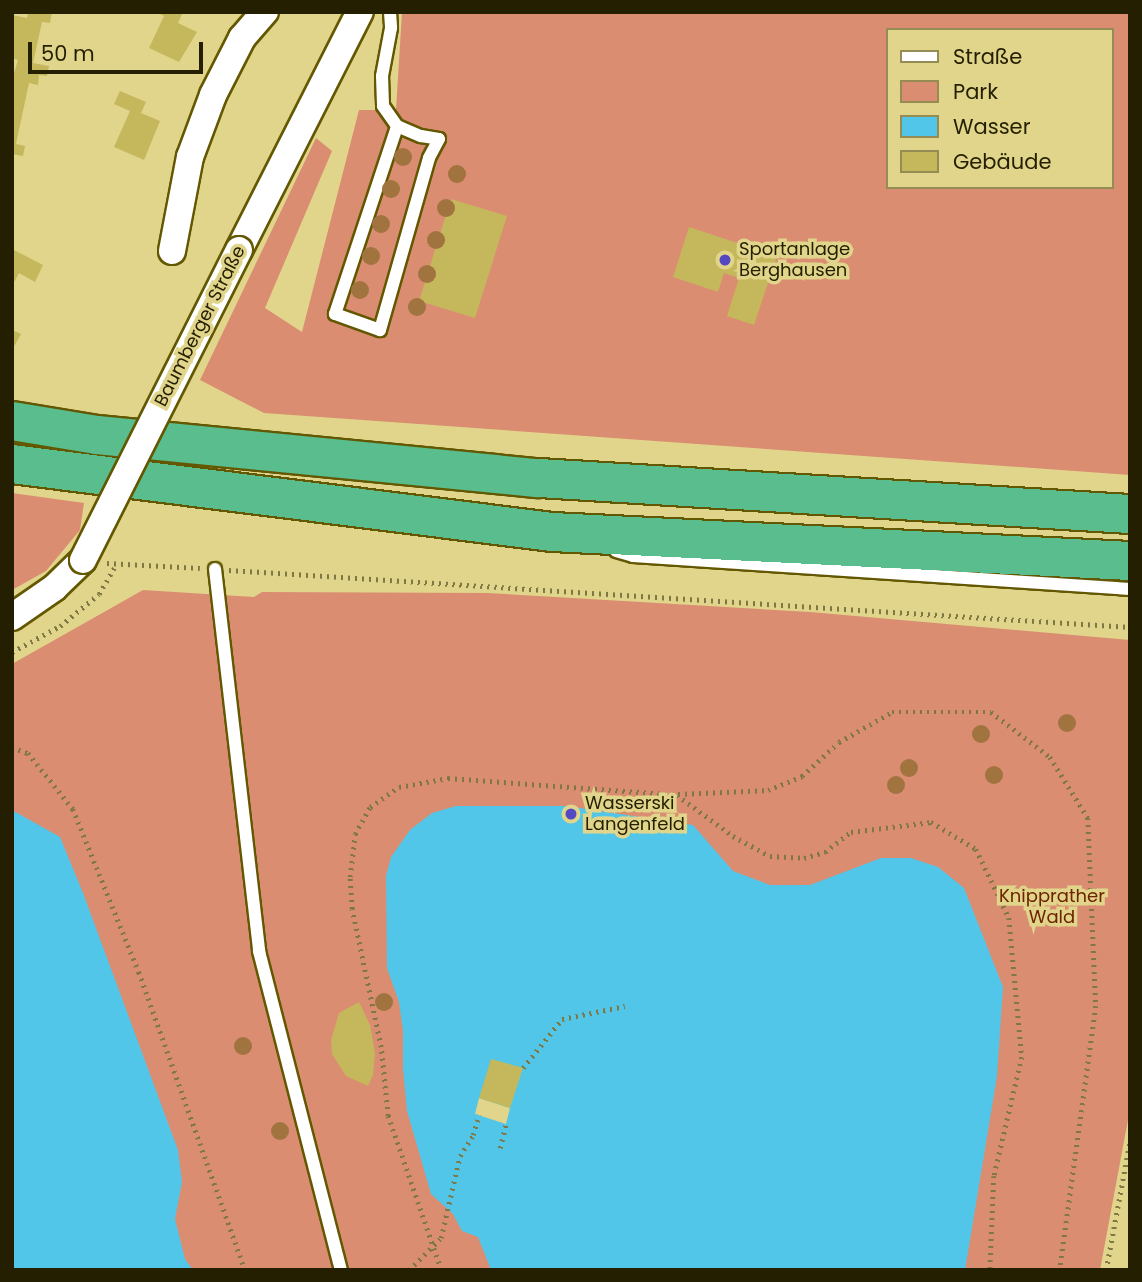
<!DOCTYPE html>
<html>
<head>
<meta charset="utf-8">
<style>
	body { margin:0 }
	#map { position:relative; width:1142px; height:1282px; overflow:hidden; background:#e0d58b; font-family:Poppins,sans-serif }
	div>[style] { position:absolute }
	.green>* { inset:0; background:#db8d71 }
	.water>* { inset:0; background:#52c6e8 }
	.pier>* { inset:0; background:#e0d58b }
	.building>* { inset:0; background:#c5b75b }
	.path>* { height:4.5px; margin-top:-2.25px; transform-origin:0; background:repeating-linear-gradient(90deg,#807844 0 2px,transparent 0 7px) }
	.roads { filter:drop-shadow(2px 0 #635801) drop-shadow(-2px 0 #635801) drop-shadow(0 2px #635801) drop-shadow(0 -2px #635801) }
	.service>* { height:12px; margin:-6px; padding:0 6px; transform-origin:6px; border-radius:6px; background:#fff }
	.minor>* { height:26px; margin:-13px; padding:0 13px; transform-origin:13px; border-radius:13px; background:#fff }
	.motorway>* { height:38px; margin:-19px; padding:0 19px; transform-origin:19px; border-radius:19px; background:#59bd8d }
	.bridges { filter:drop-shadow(2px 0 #635801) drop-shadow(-2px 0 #635801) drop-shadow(0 2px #635801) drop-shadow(0 -2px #635801) }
	.minor-bridge>* { height:26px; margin:-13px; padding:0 13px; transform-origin:13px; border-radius:13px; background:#fff }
	.trees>* { width:18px; height:18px; margin:-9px; border-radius:50%; background:#a1733f }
	.dots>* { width:19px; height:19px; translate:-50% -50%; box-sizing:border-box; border:4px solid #e0d58b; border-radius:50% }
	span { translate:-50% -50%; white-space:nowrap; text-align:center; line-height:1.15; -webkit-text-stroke:7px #e0d58b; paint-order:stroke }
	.poi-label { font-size:18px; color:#241f01 }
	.left { translate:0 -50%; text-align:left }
	.street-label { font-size:18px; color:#241f01 }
	.park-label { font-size:18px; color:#6e2200 }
	.frame { position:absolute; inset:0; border:14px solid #241f01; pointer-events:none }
	.legend { position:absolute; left:886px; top:28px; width:228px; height:161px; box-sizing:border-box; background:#e0d58b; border:2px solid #958c54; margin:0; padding:9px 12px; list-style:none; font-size:21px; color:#241f01 }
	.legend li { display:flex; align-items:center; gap:14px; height:35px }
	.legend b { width:35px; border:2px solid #958c54 }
	.scale { position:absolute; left:28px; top:42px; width:175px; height:32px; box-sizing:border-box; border:4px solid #241f01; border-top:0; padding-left:9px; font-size:21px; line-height:24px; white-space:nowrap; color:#241f01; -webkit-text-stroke:5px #e0d58b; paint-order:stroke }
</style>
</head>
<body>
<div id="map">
	<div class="green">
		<div style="clip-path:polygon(evenodd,402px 12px,1130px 14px,1130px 475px,264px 413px,200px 380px,316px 138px,332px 151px,265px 308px,302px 332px,359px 110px,396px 110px,402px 12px,888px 30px,1112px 30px,1112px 187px,888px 187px,888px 30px)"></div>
		<div style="clip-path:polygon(12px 493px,84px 503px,80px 530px,46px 571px,12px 590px)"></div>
		<div style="clip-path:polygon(143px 590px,254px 597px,262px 592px,487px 593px,810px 612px,1130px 640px,1130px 1109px,1100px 1270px,12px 1270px,12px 664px)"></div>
	</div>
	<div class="water">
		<div style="clip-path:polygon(456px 806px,566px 806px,693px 825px,733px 871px,770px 885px,810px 885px,881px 858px,911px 858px,938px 867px,964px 888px,1003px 987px,997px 1076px,965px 1270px,491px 1270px,478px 1237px,462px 1231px,453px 1214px,431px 1194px,407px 1111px,403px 1069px,403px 1031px,399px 1002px,387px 968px,386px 876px,391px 857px,410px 830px,432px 813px)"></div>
		<div style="clip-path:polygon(12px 810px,60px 837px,83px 893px,178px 1150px,182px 1182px,175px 1219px,185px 1259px,193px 1270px,12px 1270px)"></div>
	</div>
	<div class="pier">
		<div style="clip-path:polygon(479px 1098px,510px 1108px,506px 1124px,475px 1114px)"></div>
	</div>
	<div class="building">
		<div style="clip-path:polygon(28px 12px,52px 12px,50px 23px,42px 22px,33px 63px,49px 66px,47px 76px,39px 75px,38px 85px,29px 83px,16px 144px,25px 146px,23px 156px,12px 154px,12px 80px,18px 60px,12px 58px,12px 15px,27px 18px)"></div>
		<div style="clip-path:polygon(156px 12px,183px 12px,178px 23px,197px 32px,179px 62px,149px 48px,164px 16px)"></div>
		<div style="clip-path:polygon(120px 91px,146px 102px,141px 113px,160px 121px,144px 160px,114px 147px,130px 111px,114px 104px)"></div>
		<div style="clip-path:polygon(451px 199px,507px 216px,475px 318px,419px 301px)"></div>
		<div style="clip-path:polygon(689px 227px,777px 256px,754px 325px,727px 316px,739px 278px,724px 273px,718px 292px,673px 277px)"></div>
		<div style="clip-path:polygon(12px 249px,43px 265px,35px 282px,19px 273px,12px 286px)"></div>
		<div style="clip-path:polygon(12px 330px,21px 334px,12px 350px)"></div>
		<div style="clip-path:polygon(359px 1002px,370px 1025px,375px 1053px,373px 1075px,368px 1086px,346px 1076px,332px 1054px,331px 1040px,339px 1013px)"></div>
		<div style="clip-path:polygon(491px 1059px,523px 1068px,510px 1108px,479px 1098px)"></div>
	</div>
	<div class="path">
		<div style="left:107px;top:563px;width:93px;rotate:3.1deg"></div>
		<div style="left:229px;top:570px;width:903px;rotate:3.62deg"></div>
		<div style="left:12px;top:652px;width:55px;rotate:-28.4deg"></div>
		<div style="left:60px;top:626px;width:50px;rotate:-39.4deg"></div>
		<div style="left:99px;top:594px;width:34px;rotate:-60deg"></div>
		<div style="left:12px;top:747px;width:17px;rotate:21deg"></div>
		<div style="left:28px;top:753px;width:72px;rotate:51.2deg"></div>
		<div style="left:73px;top:809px;width:176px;rotate:68deg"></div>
		<div style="left:139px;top:972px;width:316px;rotate:70.4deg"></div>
		<div style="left:678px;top:794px;width:90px;rotate:-2.5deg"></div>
		<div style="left:768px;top:790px;width:37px;rotate:-22deg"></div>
		<div style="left:802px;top:776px;width:50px;rotate:-42.6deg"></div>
		<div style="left:839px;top:742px;width:61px;rotate:-29.5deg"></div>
		<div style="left:892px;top:712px;width:99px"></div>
		<div style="left:991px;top:712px;width:74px;rotate:37.3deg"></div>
		<div style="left:1050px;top:757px;width:72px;rotate:58.1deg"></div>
		<div style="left:1088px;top:818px;width:188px;rotate:87.6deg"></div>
		<div style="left:1096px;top:1006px;width:266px;rotate:97.8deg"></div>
		<div style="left:523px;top:1068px;width:63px;rotate:-51.5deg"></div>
		<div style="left:562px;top:1019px;width:64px;rotate:-11.7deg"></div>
		<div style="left:500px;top:1148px;width:25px;rotate:-76deg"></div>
		<div style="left:409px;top:1270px;width:45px;rotate:-45deg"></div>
		<div style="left:441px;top:1238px;width:84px;rotate:-77deg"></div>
		<div style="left:460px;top:1156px;width:25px;rotate:-58deg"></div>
		<div style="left:473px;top:1135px;width:21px;rotate:-73deg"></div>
		<div style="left:441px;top:1270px;width:163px;rotate:-109deg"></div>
		<div style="left:388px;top:1116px;width:69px;rotate:-95.8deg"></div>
		<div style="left:381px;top:1047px;width:141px;rotate:-101.9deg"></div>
		<div style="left:352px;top:909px;width:32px;rotate:-94deg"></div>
		<div style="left:350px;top:877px;width:43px;rotate:-83.4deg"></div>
		<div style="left:355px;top:834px;width:31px;rotate:-61deg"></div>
		<div style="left:370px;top:807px;width:35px;rotate:-35deg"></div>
		<div style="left:399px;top:787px;width:50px;rotate:-10.4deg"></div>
		<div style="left:448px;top:778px;width:230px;rotate:4.2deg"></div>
		<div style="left:677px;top:795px;width:69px;rotate:36.2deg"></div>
		<div style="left:733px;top:836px;width:42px;rotate:28.4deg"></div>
		<div style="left:770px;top:856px;width:34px;rotate:3deg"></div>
		<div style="left:804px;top:858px;width:22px;rotate:-16deg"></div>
		<div style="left:825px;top:852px;width:33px;rotate:-38deg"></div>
		<div style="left:851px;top:832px;width:81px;rotate:-7.1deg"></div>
		<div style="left:931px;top:822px;width:52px;rotate:31deg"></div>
		<div style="left:976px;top:849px;width:76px;rotate:64.4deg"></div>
		<div style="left:1009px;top:918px;width:140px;rotate:84.7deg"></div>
		<div style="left:1022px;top:1057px;width:122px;rotate:103.2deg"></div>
		<div style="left:994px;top:1176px;width:94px;rotate:92.4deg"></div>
		<div style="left:1106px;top:1270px;width:131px;rotate:-79.5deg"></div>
	</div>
	<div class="roads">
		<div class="service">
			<div style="left:390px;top:12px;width:16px;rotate:86deg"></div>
			<div style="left:391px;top:28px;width:49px;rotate:100.6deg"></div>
			<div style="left:382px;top:76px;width:30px;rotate:88deg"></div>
			<div style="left:383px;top:106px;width:24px;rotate:55deg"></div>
			<div style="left:397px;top:126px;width:26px;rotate:23deg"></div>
			<div style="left:421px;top:136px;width:18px;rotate:9deg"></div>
			<div style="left:439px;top:139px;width:21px;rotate:118deg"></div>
			<div style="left:429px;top:158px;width:179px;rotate:105.9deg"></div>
			<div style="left:380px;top:330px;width:48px;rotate:-160.4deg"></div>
			<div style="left:335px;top:314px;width:198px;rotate:-71.7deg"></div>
			<div style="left:616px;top:551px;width:18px;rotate:16deg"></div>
			<div style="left:633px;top:556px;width:498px;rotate:3.8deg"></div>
			<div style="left:215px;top:569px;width:385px;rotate:83.4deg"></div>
			<div style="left:259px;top:951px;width:329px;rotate:75.6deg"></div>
		</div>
		<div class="minor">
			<div style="left:239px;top:250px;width:267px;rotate:-63.1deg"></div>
			<div style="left:172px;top:251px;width:96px;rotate:-79.2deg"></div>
			<div style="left:190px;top:157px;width:66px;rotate:-69.6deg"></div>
			<div style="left:213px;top:95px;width:64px;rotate:-63deg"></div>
			<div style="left:242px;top:38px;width:35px;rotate:-49deg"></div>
			<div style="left:12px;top:617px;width:51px;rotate:-34.6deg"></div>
			<div style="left:54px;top:588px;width:40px;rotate:-44deg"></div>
		</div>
		<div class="motorway">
			<div style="left:12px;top:421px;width:86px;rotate:9.4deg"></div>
			<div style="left:97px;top:435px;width:444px;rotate:5.6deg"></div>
			<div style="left:539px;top:478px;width:592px;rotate:3.49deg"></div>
			<div style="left:12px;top:464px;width:544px;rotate:7.18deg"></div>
			<div style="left:552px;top:532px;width:579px;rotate:2.87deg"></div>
		</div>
	</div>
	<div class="bridges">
		<div class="minor-bridge">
			<div style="left:83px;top:560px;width:347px;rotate:-63.3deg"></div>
		</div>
	</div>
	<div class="trees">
		<div style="left:403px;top:157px"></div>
		<div style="left:457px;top:174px"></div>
		<div style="left:391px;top:189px"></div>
		<div style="left:446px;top:208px"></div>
		<div style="left:381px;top:224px"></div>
		<div style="left:436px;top:240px"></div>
		<div style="left:371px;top:256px"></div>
		<div style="left:427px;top:274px"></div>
		<div style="left:360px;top:290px"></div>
		<div style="left:417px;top:307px"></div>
		<div style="left:1067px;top:723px"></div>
		<div style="left:981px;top:734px"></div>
		<div style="left:909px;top:768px"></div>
		<div style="left:994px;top:775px"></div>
		<div style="left:896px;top:785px"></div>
		<div style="left:384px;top:1002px"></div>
		<div style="left:243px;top:1046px"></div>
		<div style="left:280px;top:1131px"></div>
	</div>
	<div class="dots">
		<div style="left:725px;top:260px;background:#534ac1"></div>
		<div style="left:571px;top:814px;background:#534ac1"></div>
	</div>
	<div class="poi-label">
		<span class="left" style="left:739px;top:260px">Sportanlage<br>Berghausen</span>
		<span class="left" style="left:585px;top:814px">Wasserski<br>Langenfeld</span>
	</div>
	<div class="street-label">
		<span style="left:200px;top:326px;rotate:-63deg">Baumberger Straße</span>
	</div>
	<div class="park-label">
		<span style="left:1052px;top:907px">Knipprather<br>Wald</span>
	</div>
	<div class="frame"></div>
	<ul class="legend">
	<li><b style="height:9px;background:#fff"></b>Straße</li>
	<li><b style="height:19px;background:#db8d71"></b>Park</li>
	<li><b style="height:19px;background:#52c6e8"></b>Wasser</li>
	<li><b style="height:19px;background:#c5b75b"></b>Gebäude</li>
	</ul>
	<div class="scale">50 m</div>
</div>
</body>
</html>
